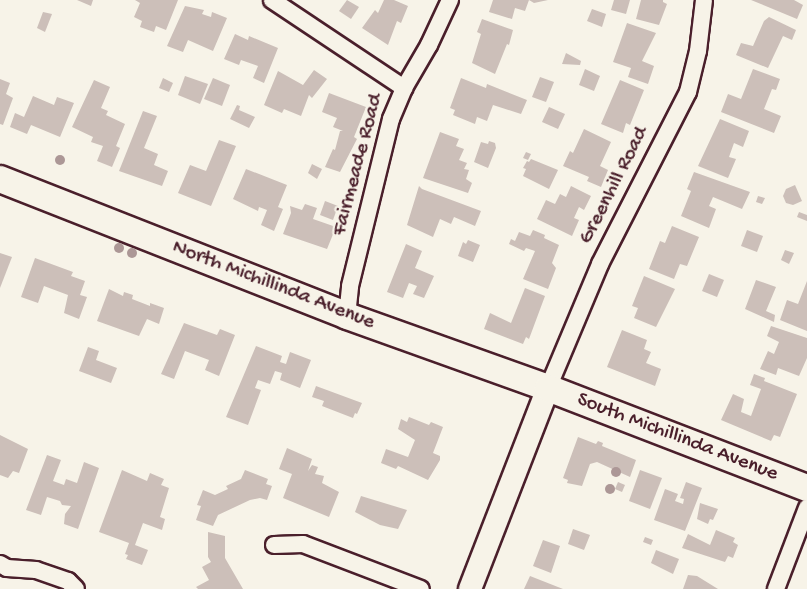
<!DOCTYPE html>
<html>
<head>
<meta charset="utf-8">
<style>
	body { margin:0 }
	#map { position:relative; width:807px; height:589px; overflow:hidden; background:#f7f3e8; font-family:"Gochi Hand",sans-serif }
	div>[style] { position:absolute }
	.building>* { inset:0; background:#ccbfb9 }
	.roads { filter:drop-shadow(2px 0 #4a1f2b) drop-shadow(-2px 0 #4a1f2b) drop-shadow(0 2px #4a1f2b) drop-shadow(0 -2px #4a1f2b) }
	.street>* { height:16px; margin:-8px; padding:0 8px; transform-origin:8px; border-radius:8px; background:#f7f3e8 }
	.secondary>* { height:22px; margin:-11px; padding:0 11px; transform-origin:11px; border-radius:11px; background:#f7f3e8 }
	.primary>* { height:26px; margin:-13px; padding:0 13px; transform-origin:13px; border-radius:13px; background:#f7f3e8 }
	.trees>* { width:10px; height:10px; margin:-5px; border-radius:50%; background:#ac9796 }
	span { translate:-50% -50%; white-space:nowrap; text-align:center; line-height:1.15; -webkit-text-stroke:4.5px #f7f3e8; paint-order:stroke }
	.street-label { font-size:21px; color:#4a1f2b }
</style>
</head>
<body>
<div id="map">
	<div class="building">
		<div style="clip-path:polygon(77px 0,93px 0,91px 6px)"></div>
		<div style="clip-path:polygon(135px 0,178px 0,166px 30px,156px 26px,154px 32px,140px 27px,142px 21px,134px 17px,140px 3px)"></div>
		<div style="clip-path:polygon(347px 0,359px 7px,351px 19px,339px 11px)"></div>
		<div style="clip-path:polygon(384px 0,394px 0,408px 6px,401px 23px,397px 21px,388px 45px,362px 28px,375px 10px,378px 13px)"></div>
		<div style="clip-path:polygon(493px 0,548px 0,534px 3px,529px 0,525px 11px,515px 8px,512px 19px,489px 12px)"></div>
		<div style="clip-path:polygon(614px 0,630px 0,626px 14px,611px 10px)"></div>
		<div style="clip-path:polygon(641px 0,663px 0,663px 2px,667px 4px,659px 25px,636px 19px)"></div>
		<div style="clip-path:polygon(751px 0,794px 0,803px 5px,797px 19px)"></div>
		<div style="clip-path:polygon(185px 6px,204px 10px,202px 14px,211px 17px,212px 12px,227px 18px,213px 51px,188px 40px,183px 52px,167px 46px)"></div>
		<div style="clip-path:polygon(592px 9px,606px 14px,602px 27px,587px 21px)"></div>
		<div style="clip-path:polygon(43px 12px,52px 14px,45px 32px,37px 28px)"></div>
		<div style="clip-path:polygon(769px 17px,796px 30px,792px 40px,783px 36px,768px 68px,736px 55px,741px 43px,753px 46px,764px 21px)"></div>
		<div style="clip-path:polygon(482px 19px,513px 30px,509px 45px,507px 44px,495px 74px,472px 63px,481px 34px,477px 32px)"></div>
		<div style="clip-path:polygon(627px 23px,656px 33px,642px 61px,654px 66px,648px 84px,628px 77px,631px 68px,613px 62px)"></div>
		<div style="clip-path:polygon(235px 34px,248px 40px,249px 36px,278px 48px,264px 83px,253px 78px,258px 66px,241px 60px,239px 65px,224px 59px)"></div>
		<div style="clip-path:polygon(566px 53px,581px 61px,580px 65px,562px 64px)"></div>
		<div style="clip-path:polygon(585px 69px,600px 76px,594px 91px,579px 85px)"></div>
		<div style="clip-path:polygon(753px 69px,780px 79px,776px 90px,772px 89px,764px 109px,781px 116px,774px 133px,721px 112px,728px 94px,741px 99px)"></div>
		<div style="clip-path:polygon(314px 70px,327px 79px,312px 98px,309px 95px,301px 116px,284px 109px,282px 113px,264px 105px,278px 71px,303px 85px)"></div>
		<div style="clip-path:polygon(185px 76px,208px 84px,200px 104px,178px 95px)"></div>
		<div style="clip-path:polygon(540px 77px,554px 82px,546px 102px,532px 97px)"></div>
		<div style="clip-path:polygon(163px 78px,173px 83px,169px 92px,159px 88px)"></div>
		<div style="clip-path:polygon(213px 78px,230px 85px,222px 106px,204px 99px)"></div>
		<div style="clip-path:polygon(461px 78px,486px 88px,487px 84px,527px 100px,521px 114px,493px 105px,487px 121px,477px 117px,475px 124px,453px 115px,455px 110px,450px 108px)"></div>
		<div style="clip-path:polygon(0 79px,10px 83px,6px 94px,13px 98px,3px 125px,0 124px)"></div>
		<div style="clip-path:polygon(94px 80px,110px 87px,101px 108px,108px 111px,106px 115px,125px 124px,116px 146px,120px 148px,112px 167px,97px 161px,103px 146px,91px 142px,93px 137px,72px 127px)"></div>
		<div style="clip-path:polygon(620px 80px,644px 90px,630px 125px,626px 123px,623px 133px,601px 124px)"></div>
		<div style="clip-path:polygon(329px 93px,366px 107px,354px 137px,357px 139px,340px 172px,325px 167px,333px 149px,335px 150px,340px 131px,343px 131px,333px 127px,337px 118px,322px 112px)"></div>
		<div style="clip-path:polygon(33px 96px,54px 105px,57px 97px,74px 103px,60px 137px,31px 125px,27px 134px,10px 127px,15px 113px,24px 117px)"></div>
		<div style="clip-path:polygon(237px 105px,240px 106px,239px 110px,255px 117px,249px 128px,230px 119px)"></div>
		<div style="clip-path:polygon(549px 107px,565px 114px,558px 129px,542px 122px)"></div>
		<div style="clip-path:polygon(143px 111px,157px 116px,144px 148px,158px 154px,154px 165px,168px 171px,162px 186px,119px 171px)"></div>
		<div style="clip-path:polygon(720px 119px,749px 131px,743px 147px,734px 143px,729px 157px,736px 159px,728px 178px,698px 166px)"></div>
		<div style="clip-path:polygon(584px 129px,611px 142px,600px 166px,608px 170px,601px 187px,587px 181px,589px 177px,563px 166px,570px 151px,573px 153px)"></div>
		<div style="clip-path:polygon(440px 132px,459px 139px,456px 146px,464px 149px,459px 160px,467px 163px,464px 169px,469px 170px,466px 179px,472px 183px,468px 193px,423px 178px)"></div>
		<div style="clip-path:polygon(219px 140px,236px 146px,211px 206px,178px 193px,190px 165px,206px 171px)"></div>
		<div style="clip-path:polygon(489px 141px,495px 143px,496px 148px,488px 168px,474px 162px,481px 142px,488px 144px)"></div>
		<div style="clip-path:polygon(526px 152px,531px 154px,528px 160px,523px 158px)"></div>
		<div style="clip-path:polygon(531px 159px,558px 170px,549px 189px,523px 176px,526px 169px,523px 168px,527px 161px,529px 162px)"></div>
		<div style="clip-path:polygon(312px 164px,322px 169px,317px 179px,308px 173px)"></div>
		<div style="clip-path:polygon(246px 169px,287px 185px,278px 207px,283px 209px,274px 231px,261px 225px,267px 210px,259px 207px,258px 211px,233px 199px)"></div>
		<div style="clip-path:polygon(694px 172px,750px 192px,742px 209px,713px 197px,709px 206px,716px 209px,709px 228px,681px 216px,691px 191px,687px 189px)"></div>
		<div style="clip-path:polygon(795px 185px,802px 201px,793px 205px,786px 203px,783px 196px,786px 189px)"></div>
		<div style="clip-path:polygon(419px 186px,422px 189px,481px 211px,475px 226px,454px 217px,451px 224px,440px 219px,433px 237px,407px 225px)"></div>
		<div style="clip-path:polygon(571px 186px,591px 196px,584px 210px,579px 207px,574px 218px,579px 220px,572px 236px,537px 219px,546px 200px,555px 204px,560px 194px,566px 197px)"></div>
		<div style="clip-path:polygon(758px 196px,765px 198px,762px 204px,756px 202px)"></div>
		<div style="clip-path:polygon(325px 201px,338px 206px,333px 220px,320px 215px)"></div>
		<div style="clip-path:polygon(305px 204px,317px 208px,313px 219px,336px 227px,327px 249px,283px 234px,291px 213px,290px 206px,302px 210px)"></div>
		<div style="clip-path:polygon(799px 212px,807px 215px,807px 221px,797px 217px)"></div>
		<div style="clip-path:polygon(672px 226px,699px 237px,687px 266px,680px 264px,674px 279px,649px 269px,660px 241px,665px 243px)"></div>
		<div style="clip-path:polygon(533px 230px,545px 235px,544px 238px,559px 245px,552px 263px,556px 268px,548px 289px,523px 279px,535px 251px,526px 248px,524px 251px,509px 244px,511px 239px,515px 241px,519px 232px,530px 236px)"></div>
		<div style="clip-path:polygon(747px 230px,763px 236px,757px 252px,741px 246px)"></div>
		<div style="clip-path:polygon(468px 240px,480px 245px,473px 262px,458px 256px,463px 242px,466px 244px)"></div>
		<div style="clip-path:polygon(406px 244px,422px 251px,415px 268px,434px 276px,424px 298px,413px 294px,417px 286px,409px 283px,403px 298px,387px 292px)"></div>
		<div style="clip-path:polygon(785px 250px,794px 253px,789px 264px,781px 260px)"></div>
		<div style="clip-path:polygon(0 253px,12px 257px,0 288px)"></div>
		<div style="clip-path:polygon(35px 258px,73px 272px,71px 276px,85px 281px,80px 295px,87px 297px,79px 319px,64px 313px,68px 295px,44px 286px,38px 303px,21px 297px)"></div>
		<div style="clip-path:polygon(709px 274px,724px 280px,717px 297px,702px 291px)"></div>
		<div style="clip-path:polygon(644px 276px,675px 289px,656px 327px,634px 318px,638px 308px,632px 306px)"></div>
		<div style="clip-path:polygon(756px 280px,776px 287px,766px 311px,775px 315px,774px 322px,745px 309px)"></div>
		<div style="clip-path:polygon(807px 281px,807px 331px,780px 320px,787px 300px,798px 304px)"></div>
		<div style="clip-path:polygon(525px 288px,545px 296px,529px 339px,526px 337px,523px 344px,484px 329px,490px 313px,511px 323px)"></div>
		<div style="clip-path:polygon(109px 289px,123px 296px,124px 292px,133px 295px,132px 299px,150px 306px,150px 303px,164px 308px,159px 324px,147px 319px,139px 336px,97px 321px)"></div>
		<div style="clip-path:polygon(184px 323px,217px 335px,220px 329px,235px 335px,219px 376px,205px 370px,209px 360px,185px 351px,174px 379px,161px 374px)"></div>
		<div style="clip-path:polygon(771px 326px,807px 338px,807px 358px,799px 376px,778px 368px,776px 375px,760px 369px,768px 351px,774px 354px,779px 342px,767px 336px)"></div>
		<div style="clip-path:polygon(622px 330px,647px 340px,644px 349px,651px 352px,646px 363px,661px 369px,655px 386px,607px 367px)"></div>
		<div style="clip-path:polygon(256px 346px,282px 356px,280px 362px,286px 364px,290px 352px,311px 360px,300px 388px,280px 380px,282px 373px,275px 371px,270px 384px,258px 380px,255px 388px,261px 390px,248px 425px,226px 417px)"></div>
		<div style="clip-path:polygon(88px 347px,99px 351px,96px 360px,117px 368px,111px 383px,79px 371px)"></div>
		<div style="clip-path:polygon(754px 374px,765px 378px,764px 381px,797px 394px,780px 437px,774px 435px,771px 441px,721px 420px,733px 394px,744px 399px,741px 412px,751px 416px,761px 389px,750px 385px)"></div>
		<div style="clip-path:polygon(316px 386px,362px 403px,357px 414px,355px 413px,353px 418px,322px 406px,324px 401px,312px 397px)"></div>
		<div style="clip-path:polygon(409px 417px,429px 425px,431px 422px,443px 427px,433px 453px,440px 456px,440px 460px,428px 480px,398px 466px,396px 469px,381px 463px,386px 449px,408px 457px,415px 440px,398px 429px,401px 419px,407px 422px)"></div>
		<div style="clip-path:polygon(0 435px,28px 449px,19px 473px,13px 471px,8px 478px,0 475px)"></div>
		<div style="clip-path:polygon(578px 437px,596px 444px,598px 441px,603px 443px,602px 446px,636px 460px,630px 477px,597px 462px,590px 464px,582px 486px,567px 483px,568px 480px,563px 478px)"></div>
		<div style="clip-path:polygon(287px 448px,312px 459px,308px 471px,312px 465px,318px 467px,315px 474px,324px 476px,322px 483px,339px 492px,329px 517px,283px 498px,292px 474px,279px 469px)"></div>
		<div style="clip-path:polygon(47px 455px,61px 460px,53px 481px,64px 485px,66px 479px,77px 483px,84px 462px,99px 468px,78px 529px,64px 524px,65px 514px,71px 506px,62px 505px,60px 501px,47px 497px,41px 515px,26px 510px)"></div>
		<div style="clip-path:polygon(122px 470px,147px 481px,150px 473px,164px 479px,161px 485px,169px 488px,160px 517px,165px 519px,162px 530px,143px 523px,135px 545px,148px 550px,142px 565px,126px 559px,128px 555px,125px 554px,129px 543px,99px 532px)"></div>
		<div style="clip-path:polygon(245px 470px,268px 479px,266px 484px,272px 486px,267px 500px,260px 498px,250px 500px,218px 515px,213px 526px,196px 520px,201px 506px,197px 505px,203px 490px,215px 495px,228px 489px,226px 486px,241px 479px)"></div>
		<div style="clip-path:polygon(640px 470px,662px 478px,650px 509px,629px 501px)"></div>
		<div style="clip-path:polygon(618px 482px,625px 485px,622px 492px,615px 489px)"></div>
		<div style="clip-path:polygon(686px 482px,702px 488px,685px 531px,654px 520px,665px 489px,678px 494px,675px 501px,683px 504px,684px 499px,680px 498px)"></div>
		<div style="clip-path:polygon(361px 496px,407px 510px,398px 529px,380px 525px,355px 512px)"></div>
		<div style="clip-path:polygon(700px 503px,718px 509px,713px 520px,710px 519px,708px 524px,697px 519px)"></div>
		<div style="clip-path:polygon(573px 529px,590px 535px,584px 550px,568px 544px)"></div>
		<div style="clip-path:polygon(716px 530px,735px 538px,733px 542px,738px 545px,733px 558px,728px 556px,725px 562px,682px 548px,688px 534px,710px 545px)"></div>
		<div style="clip-path:polygon(208px 532px,225px 536px,225px 558px,243px 589px,198px 589px,196px 587px,209px 580px,202px 567px,211px 562px,208px 557px)"></div>
		<div style="clip-path:polygon(645px 537px,653px 540px,651px 545px,643px 542px)"></div>
		<div style="clip-path:polygon(543px 540px,560px 546px,551px 573px,533px 566px)"></div>
		<div style="clip-path:polygon(656px 550px,679px 559px,673px 574px,651px 563px)"></div>
		<div style="clip-path:polygon(688px 575px,697px 576px,718px 589px,683px 589px)"></div>
		<div style="clip-path:polygon(530px 576px,563px 589px,524px 589px)"></div>
	</div>
	<div class="roads">
		<div class="street">
			<div style="left:272px;top:0;width:159px;rotate:33.7deg"></div>
			<div style="left:347px;top:316px;width:30px;rotate:-84deg"></div>
			<div style="left:350px;top:286px;width:172px;rotate:-76.2deg"></div>
			<div style="left:391px;top:119px;width:34px;rotate:-67deg"></div>
			<div style="left:404px;top:88px;width:50px;rotate:-59.8deg"></div>
			<div style="left:429px;top:45px;width:50px;rotate:-65deg"></div>
			<div style="left:548px;top:388px;width:134px;rotate:-67.2deg"></div>
			<div style="left:600px;top:264px;width:193px;rotate:-62.9deg"></div>
			<div style="left:688px;top:92px;width:42px;rotate:-76.3deg"></div>
			<div style="left:698px;top:51px;width:51px;rotate:-83.3deg"></div>
			<div style="left:274px;top:545px;width:29px;rotate:-2deg"></div>
			<div style="left:303px;top:544px;width:126px;rotate:20.9deg"></div>
			<div style="left:0;top:564px;width:8px;rotate:30deg"></div>
			<div style="left:7px;top:568px;width:29px;rotate:4deg"></div>
			<div style="left:36px;top:570px;width:34px;rotate:19deg"></div>
			<div style="left:68px;top:581px;width:11px;rotate:45deg"></div>
			<div style="left:776px;top:589px;width:87px;rotate:-69.1deg"></div>
		</div>
		<div class="secondary">
			<div style="left:470px;top:589px;width:216px;rotate:-68.8deg"></div>
		</div>
		<div class="primary">
			<div style="left:0;top:179px;width:373px;rotate:21.5deg"></div>
			<div style="left:347px;top:316px;width:214px;rotate:19.7deg"></div>
			<div style="left:548px;top:388px;width:278px;rotate:21.1deg"></div>
		</div>
	</div>
	<div class="trees">
		<div style="left:60px;top:160px"></div>
		<div style="left:119px;top:248px"></div>
		<div style="left:132px;top:253px"></div>
		<div style="left:616px;top:472px"></div>
		<div style="left:610px;top:489px"></div>
	</div>
	<div class="street-label">
		<span style="left:359px;top:165px;rotate:-75deg">Fairmeade Road</span>
		<span style="left:615px;top:186px;rotate:-63deg">Greenhill Road</span>
		<span style="left:273px;top:286px;rotate:21deg">North Michillinda Avenue</span>
		<span style="left:677px;top:438px;rotate:21deg">South Michillinda Avenue</span>
	</div>
</div>
</body>
</html>
